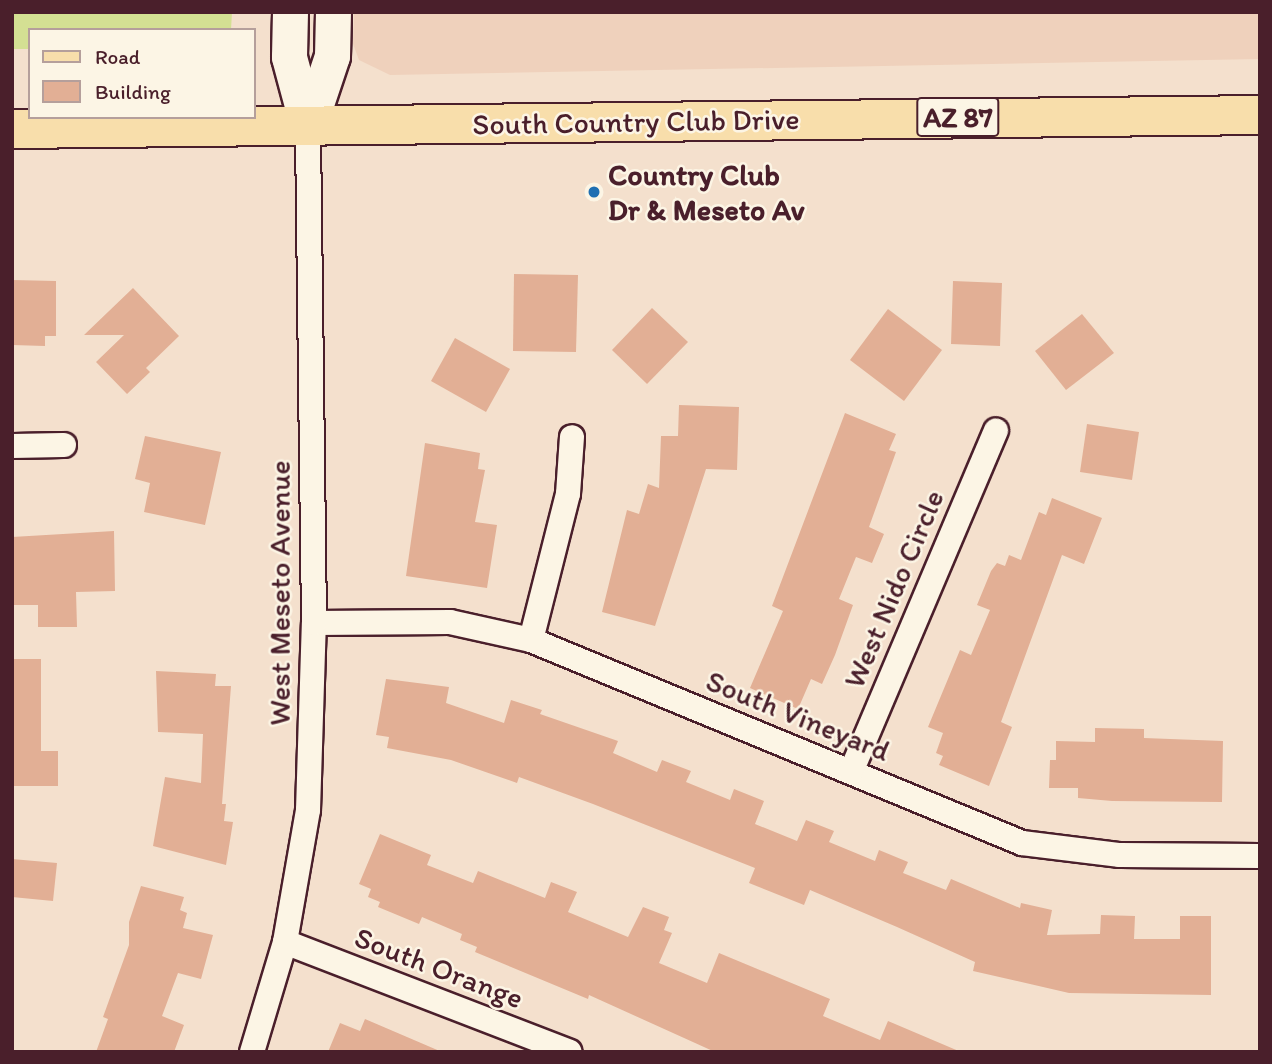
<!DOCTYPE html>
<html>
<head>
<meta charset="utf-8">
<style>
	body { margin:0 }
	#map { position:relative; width:1272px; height:1064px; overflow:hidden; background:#f4e0cd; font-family:Itim,sans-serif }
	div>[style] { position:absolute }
	.built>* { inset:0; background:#efd1bc }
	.green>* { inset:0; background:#d4e093 }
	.building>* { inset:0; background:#e2af95 }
	.roads { filter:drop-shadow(2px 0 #4a1f2b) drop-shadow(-2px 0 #4a1f2b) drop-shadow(0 2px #4a1f2b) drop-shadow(0 -2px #4a1f2b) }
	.street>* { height:24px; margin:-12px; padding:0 12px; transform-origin:12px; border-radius:12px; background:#fcf5e5 }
	.secondary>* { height:35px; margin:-17.5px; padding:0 17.5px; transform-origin:17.5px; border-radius:17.5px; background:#fcf5e5 }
	.primary>* { height:38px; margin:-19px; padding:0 19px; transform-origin:19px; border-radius:19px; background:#f8deab }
	.dots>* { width:19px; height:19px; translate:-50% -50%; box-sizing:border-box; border:4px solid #fcf5e5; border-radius:50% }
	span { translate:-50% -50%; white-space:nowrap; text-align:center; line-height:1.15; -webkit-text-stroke:5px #fcf5e5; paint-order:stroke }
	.shield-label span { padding:2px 5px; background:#fcf5e5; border:2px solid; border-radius:5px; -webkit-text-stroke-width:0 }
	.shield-label { font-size:28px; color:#4a1f2b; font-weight:700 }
	.street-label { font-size:30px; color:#4a1f2b }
	.poi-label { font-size:30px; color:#4a1f2b; font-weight:700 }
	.left { translate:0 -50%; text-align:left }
	.frame { position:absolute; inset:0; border:14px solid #4a1f2b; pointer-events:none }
	.legend { position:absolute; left:28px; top:28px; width:228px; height:91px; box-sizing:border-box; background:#fcf5e5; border:2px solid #b59f9b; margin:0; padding:9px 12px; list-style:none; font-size:21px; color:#4a1f2b }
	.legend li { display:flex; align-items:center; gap:14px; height:35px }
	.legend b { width:35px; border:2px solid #b59f9b }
</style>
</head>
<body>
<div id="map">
	<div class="built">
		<div style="clip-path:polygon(354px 12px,1260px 12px,1260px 59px,390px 75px,359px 60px,353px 44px)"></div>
	</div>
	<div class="green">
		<div style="clip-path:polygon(12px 12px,232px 12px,231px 30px,30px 30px,30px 49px,12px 49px)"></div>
	</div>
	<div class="building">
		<div style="clip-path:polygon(514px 274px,578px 275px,576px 352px,513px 351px)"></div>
		<div style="clip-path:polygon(12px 280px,56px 281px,56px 336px,45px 336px,45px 346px,12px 345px)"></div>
		<div style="clip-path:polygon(953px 281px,1002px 283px,1000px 346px,951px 344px)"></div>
		<div style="clip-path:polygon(133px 288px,179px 336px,146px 368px,150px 372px,127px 394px,96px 362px,124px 335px,84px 335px)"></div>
		<div style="clip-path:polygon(652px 308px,688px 342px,647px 384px,612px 350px)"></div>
		<div style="clip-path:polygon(888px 309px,942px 350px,904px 401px,850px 360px)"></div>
		<div style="clip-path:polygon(1082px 314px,1114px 353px,1066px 390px,1035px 351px)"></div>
		<div style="clip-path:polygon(455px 338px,510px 369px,486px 412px,431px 381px)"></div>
		<div style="clip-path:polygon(679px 405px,739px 407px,737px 470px,706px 469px,655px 626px,602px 612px,627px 510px,639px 514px,648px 484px,659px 488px,661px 436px,678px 436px)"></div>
		<div style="clip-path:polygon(845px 413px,896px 434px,889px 450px,896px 452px,869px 527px,884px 534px,872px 563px,856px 557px,839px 599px,853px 605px,835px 655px,822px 684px,811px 679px,798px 709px,750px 688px,783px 611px,772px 606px)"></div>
		<div style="clip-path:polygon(1087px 424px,1139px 432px,1132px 480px,1080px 472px)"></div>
		<div style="clip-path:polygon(145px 436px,221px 452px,205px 525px,144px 512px,150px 483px,135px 479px)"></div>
		<div style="clip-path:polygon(425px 443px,480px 453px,478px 469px,485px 470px,475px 522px,497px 525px,487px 588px,406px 576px)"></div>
		<div style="clip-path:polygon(1052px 498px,1102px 518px,1084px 564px,1062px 555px,1001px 722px,1012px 727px,989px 786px,939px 765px,943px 756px,936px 753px,943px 733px,928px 727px,960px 650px,971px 655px,990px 610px,977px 605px,991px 571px,997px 563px,1005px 566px,1009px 555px,1021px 560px,1039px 512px,1046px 515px)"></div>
		<div style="clip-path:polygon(114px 531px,115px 591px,76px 592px,77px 627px,38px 627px,38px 605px,12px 605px,12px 537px)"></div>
		<div style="clip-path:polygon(12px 659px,41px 659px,41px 751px,58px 751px,58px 786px,12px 786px)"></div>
		<div style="clip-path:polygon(156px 671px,216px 674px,215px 686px,231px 686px,222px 804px,226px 804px,224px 821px,233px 822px,226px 865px,153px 846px,165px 777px,201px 783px,203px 734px,158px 732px)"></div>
		<div style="clip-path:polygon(386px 679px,449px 687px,446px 703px,504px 723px,511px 700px,542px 710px,540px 714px,618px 741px,613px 753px,657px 772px,662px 760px,691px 771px,686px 782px,730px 800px,734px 789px,764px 801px,755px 824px,797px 841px,806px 820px,834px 831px,829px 842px,875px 861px,879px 850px,908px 862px,903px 873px,946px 890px,951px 879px,1020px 908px,1021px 903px,1052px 910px,1047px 935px,1100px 934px,1101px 915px,1135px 916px,1134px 939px,1180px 939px,1180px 916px,1211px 916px,1211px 995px,1069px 993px,973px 971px,975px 962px,897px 927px,810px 890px,804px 905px,749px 883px,755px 868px,593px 804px,519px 777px,517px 783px,451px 760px,387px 748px,389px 737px,376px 735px)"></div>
		<div style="clip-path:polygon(1095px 728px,1144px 729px,1144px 738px,1223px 741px,1222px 802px,1112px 801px,1078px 798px,1078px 788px,1049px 788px,1050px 760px,1056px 760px,1056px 741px,1095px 742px)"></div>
		<div style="clip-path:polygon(380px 834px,431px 855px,427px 865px,473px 883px,478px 871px,545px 898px,551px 882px,577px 892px,568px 912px,628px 937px,643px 907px,669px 917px,664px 930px,672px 933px,659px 963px,707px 983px,719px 953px,830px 999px,823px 1016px,880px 1040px,888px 1021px,961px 1052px,715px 1052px,589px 995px,588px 999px,475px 952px,477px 947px,460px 940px,462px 934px,422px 917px,419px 924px,378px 907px,380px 902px,368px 897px,371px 889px,359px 884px)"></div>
		<div style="clip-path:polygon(12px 859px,57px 863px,53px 901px,12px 897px)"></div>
		<div style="clip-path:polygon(141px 886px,184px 897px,180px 910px,187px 913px,183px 928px,213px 935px,201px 979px,178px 973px,162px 1016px,184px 1025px,174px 1052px,96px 1052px,108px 1019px,103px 1017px,129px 945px,129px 922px)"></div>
		<div style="clip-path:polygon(365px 1019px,442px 1052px,328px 1052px,340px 1023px,360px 1031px)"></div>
	</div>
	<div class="roads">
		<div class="street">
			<div style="left:12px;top:446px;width:52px;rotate:-1.1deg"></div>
			<div style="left:314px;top:623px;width:136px;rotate:-0.4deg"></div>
			<div style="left:450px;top:622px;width:83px;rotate:12.5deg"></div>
			<div style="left:531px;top:640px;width:531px;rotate:22.46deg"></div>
			<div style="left:1022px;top:843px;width:99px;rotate:7deg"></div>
			<div style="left:1120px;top:855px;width:140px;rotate:0.4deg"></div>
			<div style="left:531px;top:640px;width:151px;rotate:-75.8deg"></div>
			<div style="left:568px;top:494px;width:57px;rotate:-86deg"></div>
			<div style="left:851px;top:772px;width:371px;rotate:-67deg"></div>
			<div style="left:285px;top:942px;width:305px;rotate:21.1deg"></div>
			<div style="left:252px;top:1052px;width:115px;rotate:-73.3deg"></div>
			<div style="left:285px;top:942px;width:134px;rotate:-80.1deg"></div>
			<div style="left:308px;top:810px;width:187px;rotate:-88.2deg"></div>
			<div style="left:314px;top:623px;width:495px;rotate:-90.7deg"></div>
		</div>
		<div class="secondary">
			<div style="left:290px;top:12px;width:45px;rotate:91.3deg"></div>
			<div style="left:289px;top:57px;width:73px;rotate:75deg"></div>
			<div style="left:308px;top:128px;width:76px;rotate:-71.6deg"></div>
			<div style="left:332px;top:56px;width:44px;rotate:-88.7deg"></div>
		</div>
		<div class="primary">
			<div style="left:12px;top:129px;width:1248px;rotate:-0.64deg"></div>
		</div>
	</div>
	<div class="dots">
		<div style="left:594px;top:192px;background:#1f6fb2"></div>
	</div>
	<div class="shield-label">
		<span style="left:958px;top:117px">AZ 87</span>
	</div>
	<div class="street-label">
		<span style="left:636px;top:122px;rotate:-1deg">South Country Club Drive</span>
		<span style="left:894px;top:589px;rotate:-67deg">West Nido Circle</span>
		<span style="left:280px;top:593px;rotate:-90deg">West Meseto Avenue</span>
		<span style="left:798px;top:716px;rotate:22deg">South Vineyard</span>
		<span style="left:439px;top:968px;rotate:21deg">South Orange</span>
	</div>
	<div class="poi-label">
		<span class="left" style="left:608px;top:192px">Country Club<br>Dr &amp; Meseto Av</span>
	</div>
	<div class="frame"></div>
	<ul class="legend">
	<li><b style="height:9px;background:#f8deab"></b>Road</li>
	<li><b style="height:19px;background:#e2af95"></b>Building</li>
	</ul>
</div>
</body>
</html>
